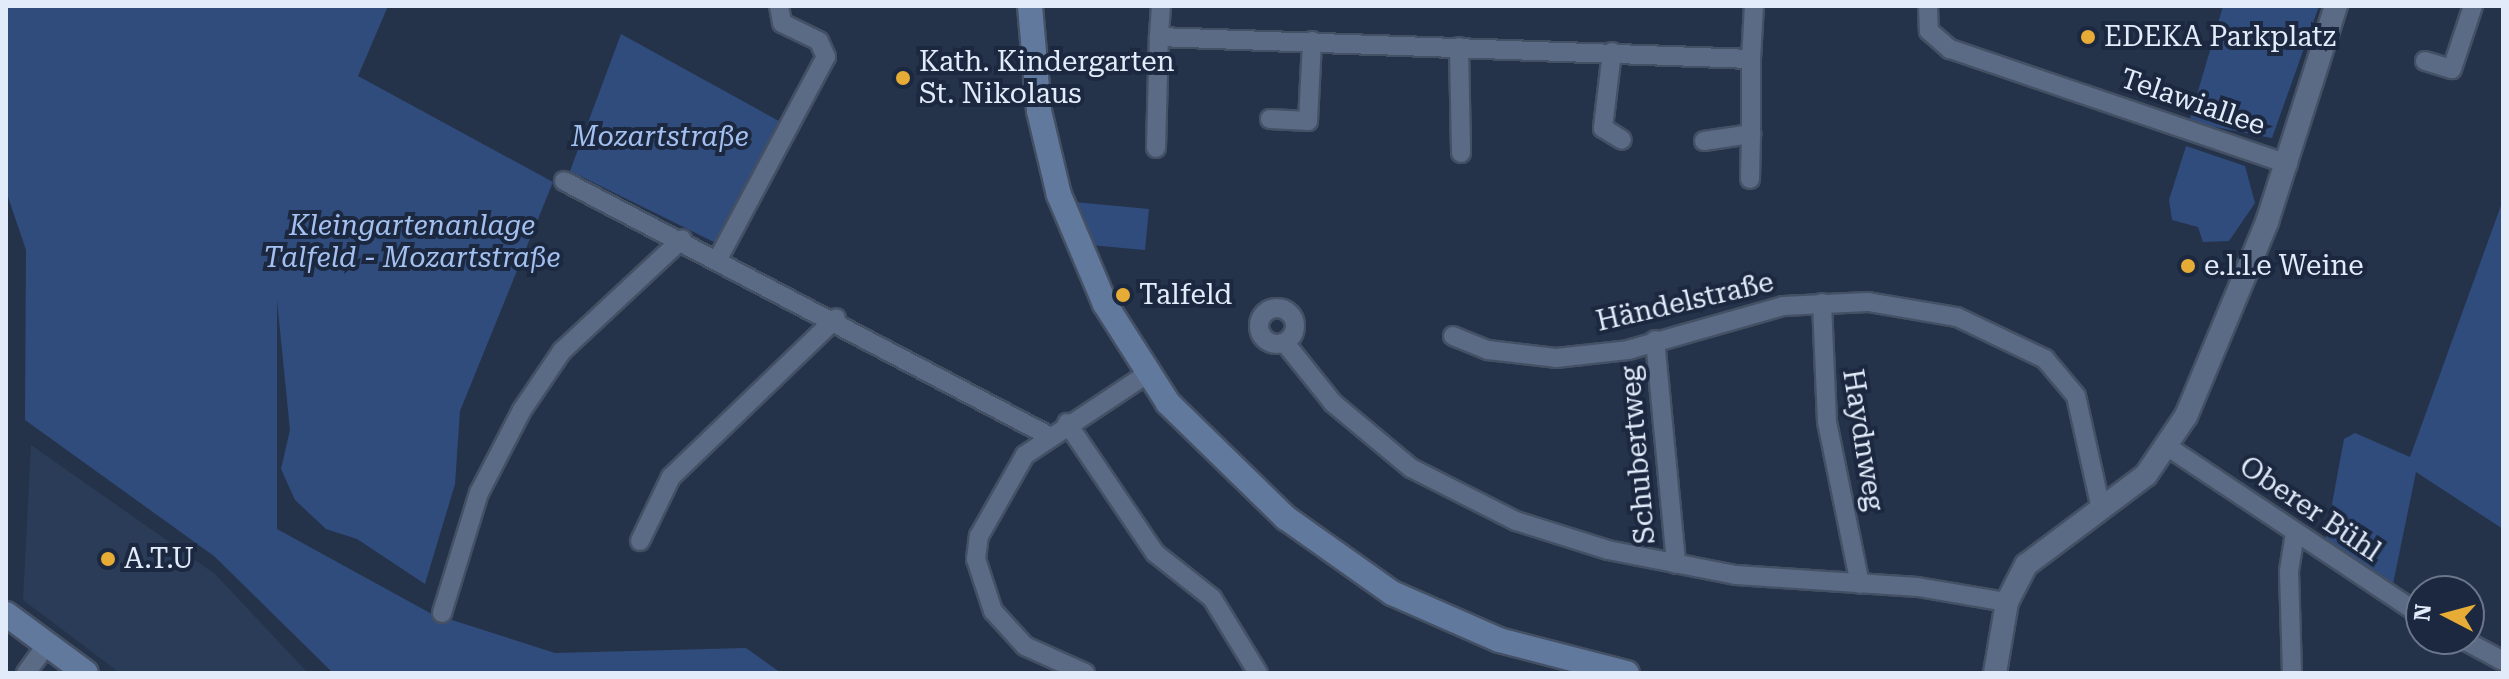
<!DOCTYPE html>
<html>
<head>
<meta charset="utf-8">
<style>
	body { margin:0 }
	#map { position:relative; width:2509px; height:679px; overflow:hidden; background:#25334a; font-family:"Roboto Serif",serif }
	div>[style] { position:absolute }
	.built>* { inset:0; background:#2b3c58 }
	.green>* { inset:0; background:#304c7c }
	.roads { filter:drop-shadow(2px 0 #445064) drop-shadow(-2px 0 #445064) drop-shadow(0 2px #445064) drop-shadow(0 -2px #445064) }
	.minor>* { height:18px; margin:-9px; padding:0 9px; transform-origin:9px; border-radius:9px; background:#5b6b85 }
	.minor>.ring { margin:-9px; padding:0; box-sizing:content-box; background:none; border:18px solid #5b6b85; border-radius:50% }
	.tertiary>* { height:22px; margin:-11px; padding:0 11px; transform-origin:11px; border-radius:11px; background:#5b6b85 }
	.secondary>* { height:24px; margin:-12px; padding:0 12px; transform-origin:12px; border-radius:12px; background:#62799e }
	.dots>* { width:22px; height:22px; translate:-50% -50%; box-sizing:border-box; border:4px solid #1b283f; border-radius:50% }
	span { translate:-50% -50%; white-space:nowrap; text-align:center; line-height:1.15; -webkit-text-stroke:8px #1b283f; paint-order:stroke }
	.poi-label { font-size:28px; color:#e2ebfa }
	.left { translate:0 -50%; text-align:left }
	.street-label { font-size:28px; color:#e2ebfa }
	.park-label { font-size:28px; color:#a3c0f0; font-style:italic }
	.frame { position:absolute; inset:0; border:8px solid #e2ebfa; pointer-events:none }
	.north { position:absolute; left:2405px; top:575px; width:80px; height:80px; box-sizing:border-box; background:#1b283f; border:2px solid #6b768a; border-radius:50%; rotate:276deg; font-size:22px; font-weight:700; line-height:32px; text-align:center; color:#e2ebfa }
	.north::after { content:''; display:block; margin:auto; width:28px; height:36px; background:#e6ac36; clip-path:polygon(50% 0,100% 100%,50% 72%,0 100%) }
</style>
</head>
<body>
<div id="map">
	<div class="built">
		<div style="clip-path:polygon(31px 445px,215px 574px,308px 673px,120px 673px,23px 600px)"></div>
	</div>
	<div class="green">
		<div style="clip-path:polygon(6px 6px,388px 6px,358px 76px,553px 182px,460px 411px,455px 484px,425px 584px,357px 539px,326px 529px,295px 500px,281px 469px,290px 430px,277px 300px,277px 529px,430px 613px,555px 653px,746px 648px,781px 673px,333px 673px,214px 556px,25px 420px,26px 250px,6px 191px)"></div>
		<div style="clip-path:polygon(2223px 6px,2319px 6px,2272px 138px,2189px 122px)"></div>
		<div style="clip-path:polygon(621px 34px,788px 126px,716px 243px,570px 171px)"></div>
		<div style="clip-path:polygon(2186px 146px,2245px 166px,2255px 203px,2229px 241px,2203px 242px,2198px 227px,2172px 220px,2169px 200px)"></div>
		<div style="clip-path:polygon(2503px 200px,2503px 529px,2416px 472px,2393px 584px,2325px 542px,2344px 439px,2355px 433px,2410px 457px)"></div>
		<div style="clip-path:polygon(1074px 202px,1149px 209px,1145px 250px,1090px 245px)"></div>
	</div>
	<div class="roads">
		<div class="minor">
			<div style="left:1161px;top:6px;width:31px;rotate:94deg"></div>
			<div style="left:1159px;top:37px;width:592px;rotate:2.13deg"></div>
			<div style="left:1751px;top:59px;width:53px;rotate:-86.8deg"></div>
			<div style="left:1928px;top:6px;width:25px;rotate:88deg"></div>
			<div style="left:1929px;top:31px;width:28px;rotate:41deg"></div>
			<div style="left:1950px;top:49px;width:357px;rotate:18.8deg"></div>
			<div style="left:1459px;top:47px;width:106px;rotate:88.9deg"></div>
			<div style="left:1612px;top:52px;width:77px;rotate:96.8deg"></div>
			<div style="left:1603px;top:128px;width:22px;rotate:32deg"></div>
			<div style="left:2425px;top:61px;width:28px;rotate:17deg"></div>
			<div style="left:2452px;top:69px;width:66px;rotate:-71.6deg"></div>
			<div style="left:1270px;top:119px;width:38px;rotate:3deg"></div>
			<div style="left:1308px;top:121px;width:80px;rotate:-87.1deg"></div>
			<div style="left:1704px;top:141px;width:48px;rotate:-8.5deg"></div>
			<div style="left:1751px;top:134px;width:75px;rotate:-90deg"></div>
			<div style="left:1156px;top:148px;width:111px;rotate:-88.5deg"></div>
			<div style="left:1750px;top:179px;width:45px;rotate:-88.7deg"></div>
			<div style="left:564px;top:181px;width:548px;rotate:27.73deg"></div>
			<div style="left:719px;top:257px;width:227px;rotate:-61.9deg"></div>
			<div style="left:826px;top:57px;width:17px;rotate:-114deg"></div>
			<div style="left:819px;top:41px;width:41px;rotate:-154.1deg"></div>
			<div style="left:782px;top:23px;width:17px;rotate:-100deg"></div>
			<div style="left:1822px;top:303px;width:119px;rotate:87.6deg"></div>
			<div style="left:1827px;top:422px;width:165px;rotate:78.5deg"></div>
			<div class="ring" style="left:1259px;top:308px;width:18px;height:18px"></div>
			<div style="left:1453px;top:336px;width:38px;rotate:22deg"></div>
			<div style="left:1488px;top:350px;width:68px;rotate:6.7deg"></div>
			<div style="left:1556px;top:358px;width:72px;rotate:-6.3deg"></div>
			<div style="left:1628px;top:350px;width:161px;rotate:-15.8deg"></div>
			<div style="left:1783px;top:306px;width:85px;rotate:-2.7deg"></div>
			<div style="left:1868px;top:302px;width:90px;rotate:9.6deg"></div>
			<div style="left:1957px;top:317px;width:98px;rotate:25.5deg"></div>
			<div style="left:2045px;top:359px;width:48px;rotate:50deg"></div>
			<div style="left:2076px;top:396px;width:116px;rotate:77.5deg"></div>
			<div style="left:1655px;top:340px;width:225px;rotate:84.6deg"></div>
			<div style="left:1285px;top:343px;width:77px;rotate:51.3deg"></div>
			<div style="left:1333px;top:403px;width:102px;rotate:39.8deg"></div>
			<div style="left:1411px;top:468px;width:118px;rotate:26.8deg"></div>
			<div style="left:1516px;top:521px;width:96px;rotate:17.5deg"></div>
			<div style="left:1608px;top:550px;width:130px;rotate:11.1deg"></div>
			<div style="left:1736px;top:575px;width:182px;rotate:3.8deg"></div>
			<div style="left:1918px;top:587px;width:90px;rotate:9.6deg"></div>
			<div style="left:1067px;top:423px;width:157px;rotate:55.9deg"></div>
			<div style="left:1155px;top:553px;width:73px;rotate:38.3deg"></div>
			<div style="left:1212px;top:598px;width:88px;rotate:58.5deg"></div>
			<div style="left:2168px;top:447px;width:304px;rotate:33.6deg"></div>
			<div style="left:640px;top:541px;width:71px;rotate:-64.2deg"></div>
			<div style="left:671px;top:477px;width:229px;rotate:-43.9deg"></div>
			<div style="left:442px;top:613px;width:126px;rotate:-72.9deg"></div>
			<div style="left:479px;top:493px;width:93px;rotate:-62.6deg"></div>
			<div style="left:522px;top:410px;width:71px;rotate:-55.9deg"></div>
			<div style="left:562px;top:351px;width:164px;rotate:-43deg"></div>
			<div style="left:2462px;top:639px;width:47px;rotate:28.2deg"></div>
			<div style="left:26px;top:673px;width:36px;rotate:-54deg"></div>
			<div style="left:1085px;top:673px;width:66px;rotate:-155.8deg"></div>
			<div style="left:1025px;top:646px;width:47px;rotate:-132.4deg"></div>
			<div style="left:993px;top:611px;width:55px;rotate:-108.1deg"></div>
			<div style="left:976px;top:559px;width:23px;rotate:-83deg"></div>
			<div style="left:979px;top:536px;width:93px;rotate:-60.4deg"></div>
			<div style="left:1025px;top:455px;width:146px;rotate:-33.6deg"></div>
			<div style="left:2292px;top:673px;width:102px;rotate:-91.7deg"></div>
			<div style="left:2289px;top:571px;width:37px;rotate:-81deg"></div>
		</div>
		<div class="tertiary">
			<div style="left:1995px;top:673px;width:72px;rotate:-80.4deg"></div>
			<div style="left:2007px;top:602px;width:42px;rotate:-62.8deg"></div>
			<div style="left:2026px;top:565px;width:150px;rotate:-36.9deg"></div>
			<div style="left:2146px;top:475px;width:71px;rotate:-55.9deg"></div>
			<div style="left:2186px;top:416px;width:210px;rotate:-67.3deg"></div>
			<div style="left:2267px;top:222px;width:227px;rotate:-72.3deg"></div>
		</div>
		<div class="secondary">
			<div style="left:1030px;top:6px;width:105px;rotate:85.1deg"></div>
			<div style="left:1039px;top:111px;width:86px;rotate:76.6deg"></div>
			<div style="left:1059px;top:195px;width:118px;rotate:67.1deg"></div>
			<div style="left:1105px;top:304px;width:117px;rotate:57.5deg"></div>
			<div style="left:1168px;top:403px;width:165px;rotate:44.3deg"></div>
			<div style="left:1286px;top:518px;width:130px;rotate:35.3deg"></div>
			<div style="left:1392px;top:593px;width:117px;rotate:23.7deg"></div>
			<div style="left:1499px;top:640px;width:132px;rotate:14.5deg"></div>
			<div style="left:6px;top:614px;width:99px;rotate:36.4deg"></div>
		</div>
	</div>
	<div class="dots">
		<div style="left:2088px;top:37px;background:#e6ac36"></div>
		<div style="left:903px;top:78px;background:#e6ac36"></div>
		<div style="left:2188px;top:266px;background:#e6ac36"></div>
		<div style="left:1123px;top:295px;background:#e6ac36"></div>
		<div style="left:108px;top:559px;background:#e6ac36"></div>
	</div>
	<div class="poi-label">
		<span class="left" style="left:2104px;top:37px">EDEKA Parkplatz</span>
		<span class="left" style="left:919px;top:78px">Kath. Kindergarten<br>St. Nikolaus</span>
		<span class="left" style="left:2204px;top:266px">e.l.l.e Weine</span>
		<span class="left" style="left:1139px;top:295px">Talfeld</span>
		<span class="left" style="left:124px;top:559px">A.T.U</span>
	</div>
	<div class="street-label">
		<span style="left:2193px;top:102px;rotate:19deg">Telawiallee</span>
		<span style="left:1685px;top:302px;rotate:-13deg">Händelstraße</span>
		<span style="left:1863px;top:440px;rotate:81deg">Haydnweg</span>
		<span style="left:1638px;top:455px;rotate:-95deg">Schubertweg</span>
		<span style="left:2310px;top:509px;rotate:34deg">Oberer Bühl</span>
	</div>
	<div class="park-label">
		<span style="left:660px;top:137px">Mozartstraße</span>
		<span style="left:412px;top:242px">Kleingartenanlage<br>Talfeld - Mozartstraße</span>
	</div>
	<div class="frame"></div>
	<div class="north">N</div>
</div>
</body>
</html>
